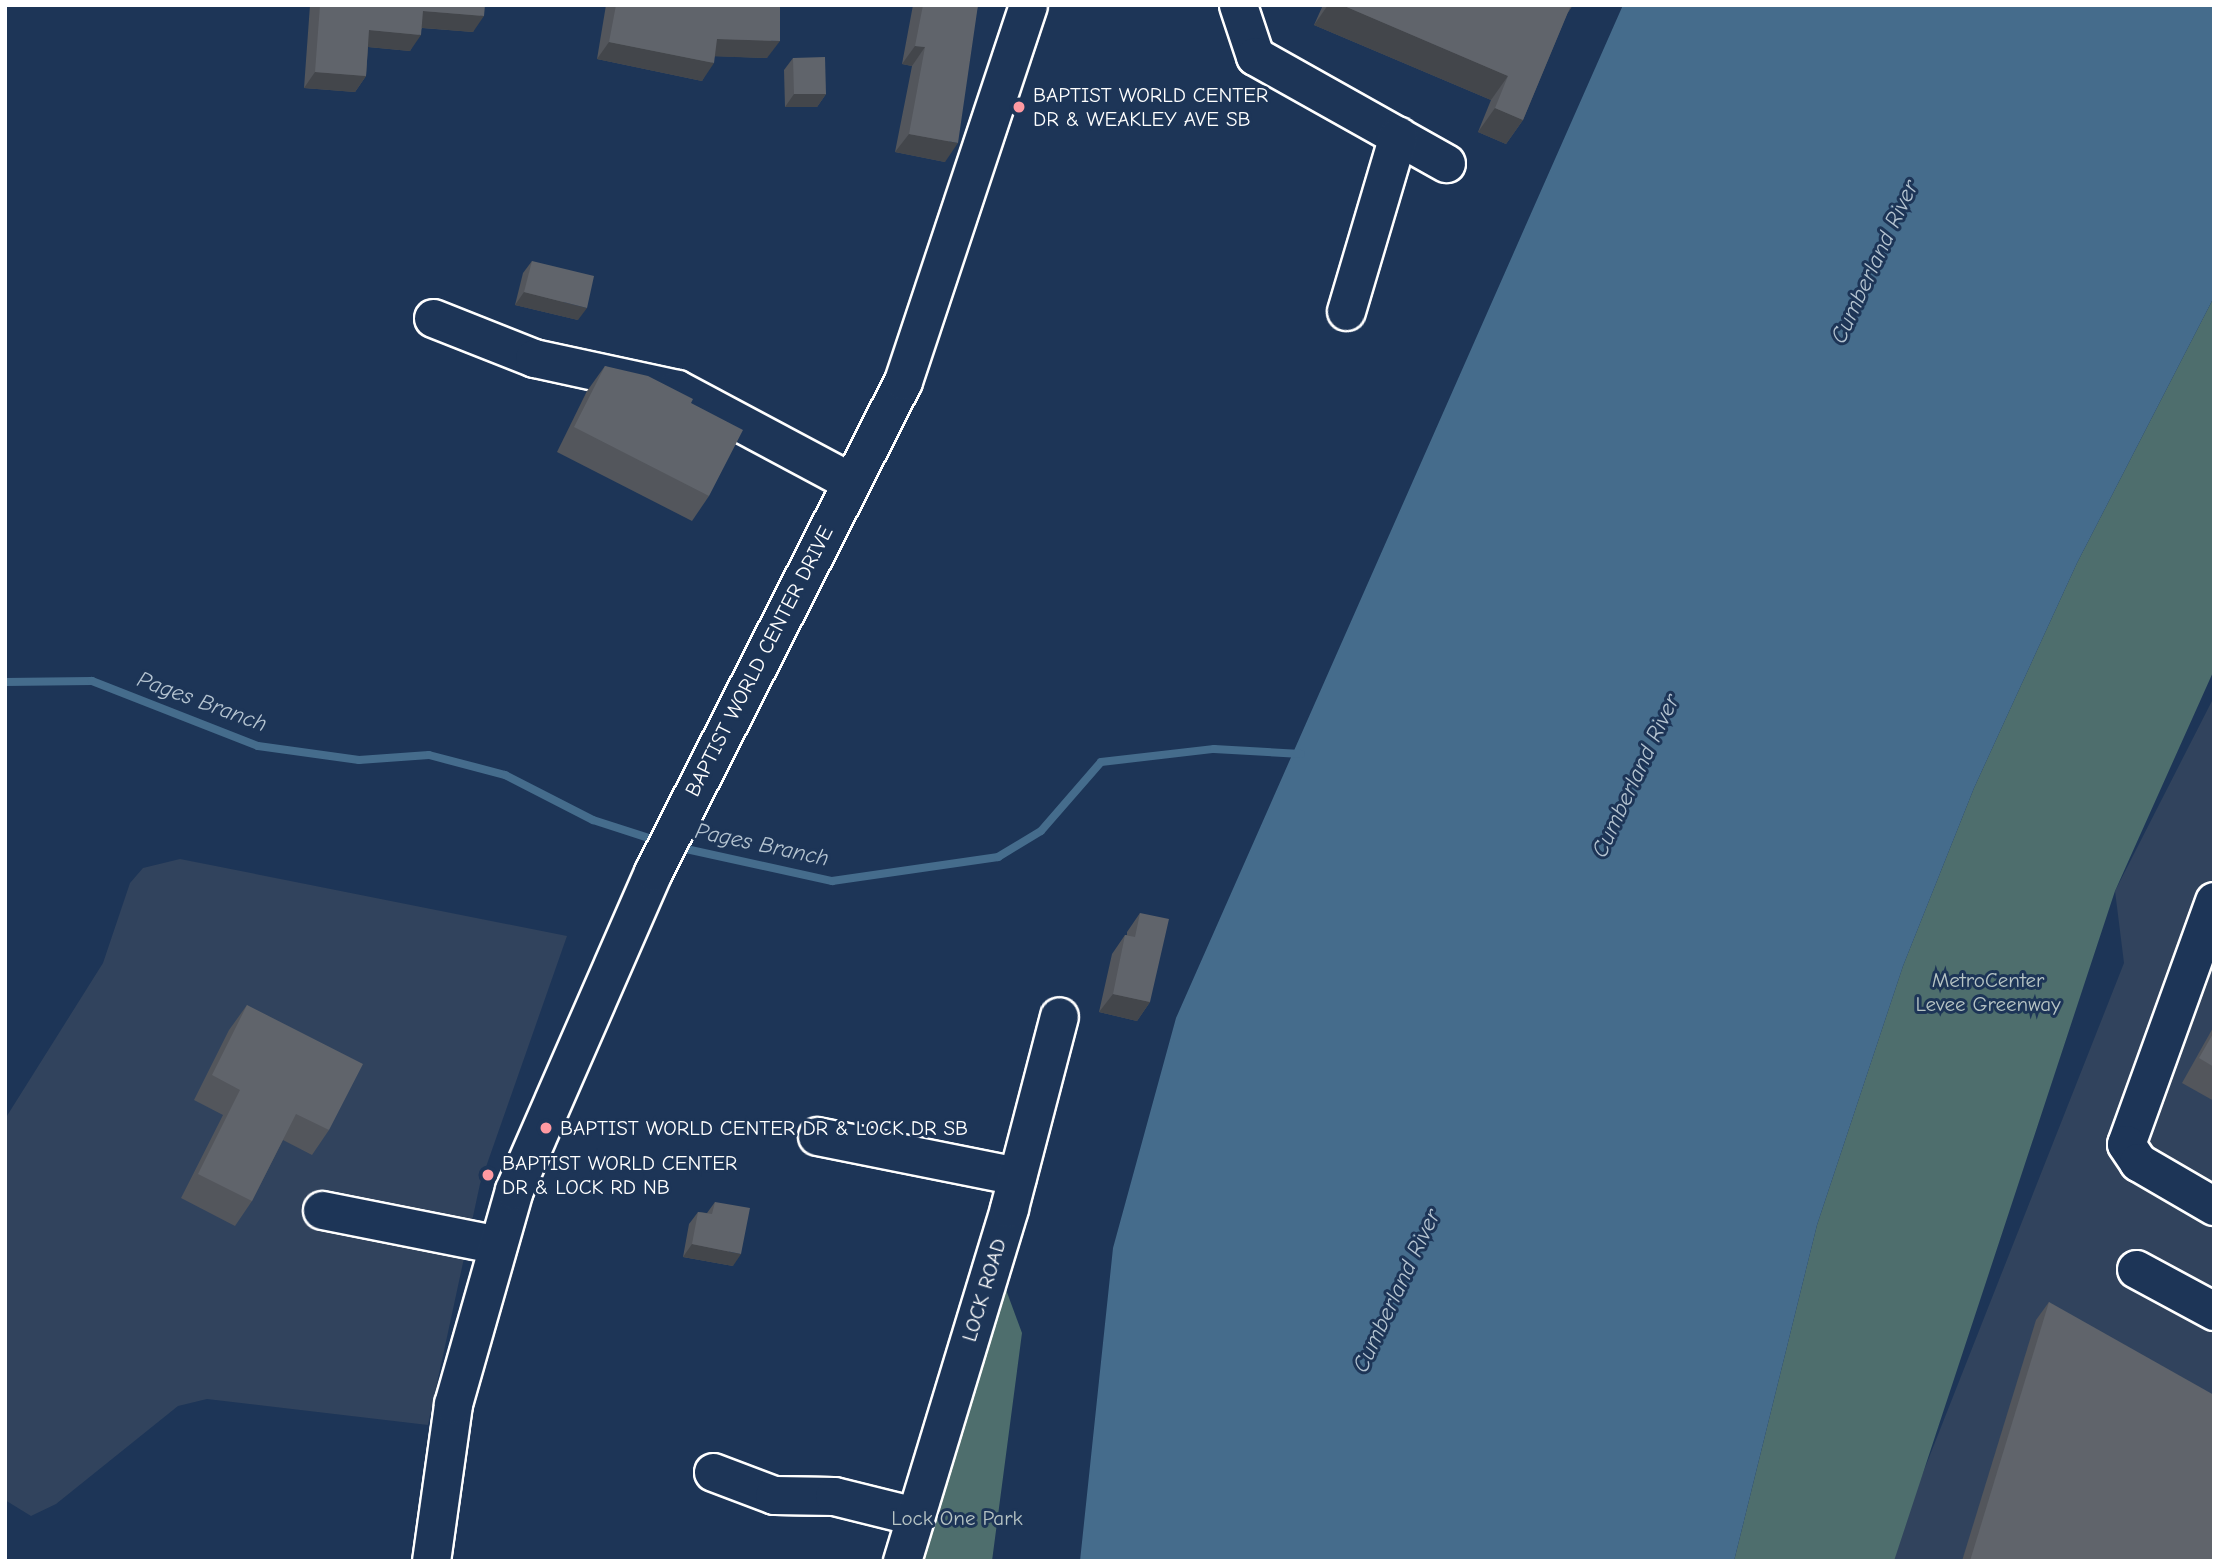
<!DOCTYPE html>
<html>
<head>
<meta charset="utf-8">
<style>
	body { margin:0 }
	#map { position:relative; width:2219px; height:1566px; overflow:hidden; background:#1d3557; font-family:"Comic Neue",sans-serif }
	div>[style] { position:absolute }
	.built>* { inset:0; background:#31435d }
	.green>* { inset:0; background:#4e6e6d }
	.water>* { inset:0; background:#456c8c }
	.stream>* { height:8px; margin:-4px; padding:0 4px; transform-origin:4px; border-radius:4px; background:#456c8c }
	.roads { filter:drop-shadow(2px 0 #fff) drop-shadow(-2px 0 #fff) drop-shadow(0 2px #fff) drop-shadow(0 -2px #fff) }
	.minor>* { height:37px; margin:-18.5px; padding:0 18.5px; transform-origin:18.5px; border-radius:18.5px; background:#1d3557 }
	.wall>* { inset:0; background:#53565c }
	.shaded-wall>* { inset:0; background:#43464b }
	.building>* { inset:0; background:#60646b }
	.dots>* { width:19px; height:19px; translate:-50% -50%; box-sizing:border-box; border:4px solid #1d3557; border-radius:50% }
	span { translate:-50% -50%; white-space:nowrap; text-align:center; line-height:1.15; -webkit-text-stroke:6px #1d3557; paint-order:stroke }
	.poi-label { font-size:21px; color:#fff }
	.left { translate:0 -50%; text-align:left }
	.street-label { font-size:21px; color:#fff }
	.park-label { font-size:21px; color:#b8c5c5 }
	.water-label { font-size:23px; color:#b5c4d1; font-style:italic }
	.frame { position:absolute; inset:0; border:7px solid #fff; pointer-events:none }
</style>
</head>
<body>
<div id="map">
	<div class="built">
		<div style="clip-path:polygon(2214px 697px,2214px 1561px,1894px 1561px,1902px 1526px,2124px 963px,2115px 891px)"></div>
		<div style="clip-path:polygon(180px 859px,567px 936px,480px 1184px,428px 1425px,207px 1399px,178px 1406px,56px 1504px,31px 1516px,5px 1500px,5px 1119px,103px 963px,130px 883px,143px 868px)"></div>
	</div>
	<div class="green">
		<div style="clip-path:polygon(2214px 297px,2214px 670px,2115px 891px,1894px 1561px,1734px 1561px,1817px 1225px,1903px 966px,1974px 788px,2077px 563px)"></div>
		<div style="clip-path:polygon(1026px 1214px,1005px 1287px,1022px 1333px,992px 1561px,902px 1561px)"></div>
	</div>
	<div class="water">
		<div style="clip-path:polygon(1623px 5px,2214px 5px,2214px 297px,2077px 563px,1974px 788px,1903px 966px,1817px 1225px,1734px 1561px,1080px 1561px,1113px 1248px,1176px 1018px)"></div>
	</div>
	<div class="stream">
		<div style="left:5px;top:682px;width:87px;rotate:-0.7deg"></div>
		<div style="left:92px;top:681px;width:178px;rotate:21.4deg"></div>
		<div style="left:258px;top:746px;width:102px;rotate:7.9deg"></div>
		<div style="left:359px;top:760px;width:70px;rotate:-4.1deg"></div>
		<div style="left:429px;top:755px;width:79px;rotate:14.7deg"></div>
		<div style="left:505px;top:775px;width:99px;rotate:27.1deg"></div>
		<div style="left:593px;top:820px;width:68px;rotate:17.9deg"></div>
		<div style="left:677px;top:847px;width:159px;rotate:12.4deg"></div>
		<div style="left:832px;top:881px;width:168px;rotate:-8.2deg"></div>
		<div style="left:998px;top:857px;width:50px;rotate:-31.2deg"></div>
		<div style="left:1041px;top:831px;width:91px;rotate:-49deg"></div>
		<div style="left:1101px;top:762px;width:114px;rotate:-6.6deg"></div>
		<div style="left:1214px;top:749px;width:87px;rotate:3.3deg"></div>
	</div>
	<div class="roads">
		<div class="minor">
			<div style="left:1238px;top:5px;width:54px;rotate:71.6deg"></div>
			<div style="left:1255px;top:56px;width:219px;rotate:29.3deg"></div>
			<div style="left:1346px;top:311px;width:183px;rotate:-73.5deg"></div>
			<div style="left:433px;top:318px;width:109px;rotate:21.6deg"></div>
			<div style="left:534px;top:358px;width:146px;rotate:12.2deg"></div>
			<div style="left:677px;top:389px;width:195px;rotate:28.1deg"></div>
			<div style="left:2214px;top:901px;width:258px;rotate:109.9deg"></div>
			<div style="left:2126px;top:1144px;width:22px;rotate:56deg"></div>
			<div style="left:2138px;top:1162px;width:88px;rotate:30.1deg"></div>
			<div style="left:817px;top:1136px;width:204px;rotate:11.3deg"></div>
			<div style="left:322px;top:1210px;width:179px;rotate:11.2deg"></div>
			<div style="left:2136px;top:1269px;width:89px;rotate:28.3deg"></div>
			<div style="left:713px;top:1472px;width:65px;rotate:20.7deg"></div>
			<div style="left:774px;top:1495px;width:60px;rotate:1deg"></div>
			<div style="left:834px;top:1496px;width:83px;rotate:13.9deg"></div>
			<div style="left:431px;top:1561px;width:159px;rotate:-82deg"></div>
			<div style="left:453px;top:1404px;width:223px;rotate:-74.1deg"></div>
			<div style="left:514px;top:1190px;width:347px;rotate:-66.4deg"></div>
			<div style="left:653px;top:872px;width:551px;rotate:-63.02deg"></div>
			<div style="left:903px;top:381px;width:396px;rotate:-71.6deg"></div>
			<div style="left:902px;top:1561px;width:369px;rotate:-73.1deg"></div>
			<div style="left:1009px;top:1208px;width:198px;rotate:-75.4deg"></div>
		</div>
	</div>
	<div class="wall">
		<div style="clip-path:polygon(310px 5px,485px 5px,473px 32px,422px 28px,410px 51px,368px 47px,366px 76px,355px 92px,304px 88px)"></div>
		<div style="clip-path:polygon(606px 5px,780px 5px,767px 58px,715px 56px,702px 81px,597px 59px)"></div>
		<div style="clip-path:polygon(913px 5px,978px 5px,945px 162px,895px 152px,912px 66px,902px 64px)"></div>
		<div style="clip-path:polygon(1323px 5px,1573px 5px,1567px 14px,1523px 120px,1506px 144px,1478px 132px,1491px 100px,1314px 25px)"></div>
		<div style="clip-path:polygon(793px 58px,826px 94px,817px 107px,785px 107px,784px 70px)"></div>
		<div style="clip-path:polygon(532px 261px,578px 320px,515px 305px,523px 273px)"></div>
		<div style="clip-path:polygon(605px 366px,691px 403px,709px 496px,692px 521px,557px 452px,587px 391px)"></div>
		<div style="clip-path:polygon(1140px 913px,1150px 1002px,1137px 1021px,1099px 1012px,1112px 954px,1125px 935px,1127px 935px,1127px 932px)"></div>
		<div style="clip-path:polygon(247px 1005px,329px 1130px,312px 1155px,283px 1140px,252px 1201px,235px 1226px,181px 1198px,223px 1115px,194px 1100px,229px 1030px)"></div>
		<div style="clip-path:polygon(2214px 1026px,2214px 1101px,2182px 1083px)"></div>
		<div style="clip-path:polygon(715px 1202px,733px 1266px,683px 1257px,689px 1224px,698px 1212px,707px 1213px)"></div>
		<div style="clip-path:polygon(2049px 1302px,2214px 1561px,1962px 1561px,2036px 1320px)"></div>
	</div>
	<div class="shaded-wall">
		<div style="clip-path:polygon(1328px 5px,1342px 5px,1508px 76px,1491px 100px,1314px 25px)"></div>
		<div style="clip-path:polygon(423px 11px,484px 16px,473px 32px,412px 27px)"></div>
		<div style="clip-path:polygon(369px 30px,421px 35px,410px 51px,358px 46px)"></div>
		<div style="clip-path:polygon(717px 39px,780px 41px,767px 58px,705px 56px)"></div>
		<div style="clip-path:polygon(609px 42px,714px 63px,702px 81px,597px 59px)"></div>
		<div style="clip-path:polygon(915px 46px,925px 47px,912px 66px,902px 64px)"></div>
		<div style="clip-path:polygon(315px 72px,366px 76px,355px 92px,304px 88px)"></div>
		<div style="clip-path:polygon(794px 94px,826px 94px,817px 107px,785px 107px)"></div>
		<div style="clip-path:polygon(1495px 108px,1523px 120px,1506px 144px,1478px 132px)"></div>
		<div style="clip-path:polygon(909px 134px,958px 143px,945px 162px,895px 152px)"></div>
		<div style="clip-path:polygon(524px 292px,587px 308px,578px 320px,515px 305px)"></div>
		<div style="clip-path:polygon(1113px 994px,1150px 1002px,1137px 1021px,1099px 1012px)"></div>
		<div style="clip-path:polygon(692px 1244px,741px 1254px,733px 1266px,683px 1257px)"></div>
	</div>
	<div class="building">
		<div style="clip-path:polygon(320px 5px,485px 5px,484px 16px,423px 11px,421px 35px,369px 30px,366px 76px,315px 72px)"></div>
		<div style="clip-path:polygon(616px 5px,780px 5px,780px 41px,717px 39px,714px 63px,609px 42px)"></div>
		<div style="clip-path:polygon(923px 5px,978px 5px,958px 143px,909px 134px,925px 47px,915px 46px)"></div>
		<div style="clip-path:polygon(1342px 5px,1571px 5px,1523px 120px,1495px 108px,1508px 76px)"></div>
		<div style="clip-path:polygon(825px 57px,826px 94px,794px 94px,793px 58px)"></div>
		<div style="clip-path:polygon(532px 261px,594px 276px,587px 308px,524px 292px)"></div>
		<div style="clip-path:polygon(605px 366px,648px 376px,693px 399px,691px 403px,743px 430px,709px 496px,574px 427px)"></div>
		<div style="clip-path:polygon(1140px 913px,1169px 919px,1150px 1002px,1113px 994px,1125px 935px,1135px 937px)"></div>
		<div style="clip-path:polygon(247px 1005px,363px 1064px,329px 1130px,296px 1114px,252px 1201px,198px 1174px,240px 1090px,212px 1075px)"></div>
		<div style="clip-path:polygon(2214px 1032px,2214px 1067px,2199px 1058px)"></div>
		<div style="clip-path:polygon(715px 1202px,750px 1208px,741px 1254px,692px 1244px,698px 1212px,712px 1214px)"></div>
		<div style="clip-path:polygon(2049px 1302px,2214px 1395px,2214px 1561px,1970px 1561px)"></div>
	</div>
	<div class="dots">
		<div style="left:1019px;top:107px;background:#ff9aa2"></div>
		<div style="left:546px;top:1128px;background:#ff9aa2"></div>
		<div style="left:488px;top:1175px;background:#ff9aa2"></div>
	</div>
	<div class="poi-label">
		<span class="left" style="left:1033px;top:107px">BAPTIST WORLD CENTER<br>DR &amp; WEAKLEY AVE SB</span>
		<span class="left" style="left:560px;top:1128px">BAPTIST WORLD CENTER DR &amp; LOCK DR SB</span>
		<span class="left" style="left:502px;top:1175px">BAPTIST WORLD CENTER<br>DR &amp; LOCK RD NB</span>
	</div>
	<div class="street-label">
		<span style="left:759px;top:661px;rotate:-63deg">BAPTIST WORLD CENTER DRIVE</span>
		<span style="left:984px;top:1290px;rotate:-73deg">LOCK ROAD</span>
	</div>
	<div class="park-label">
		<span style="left:1988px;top:992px">MetroCenter<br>Levee Greenway</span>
		<span style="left:957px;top:1518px">Lock One Park</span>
	</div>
	<div class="water-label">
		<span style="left:1875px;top:262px;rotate:-65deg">Cumberland River</span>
		<span style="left:202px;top:702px;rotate:20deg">Pages Branch</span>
		<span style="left:1636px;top:776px;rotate:-65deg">Cumberland River</span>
		<span style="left:762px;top:845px;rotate:12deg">Pages Branch</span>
		<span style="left:1397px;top:1291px;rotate:-65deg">Cumberland River</span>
	</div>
	<div class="frame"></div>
</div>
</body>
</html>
